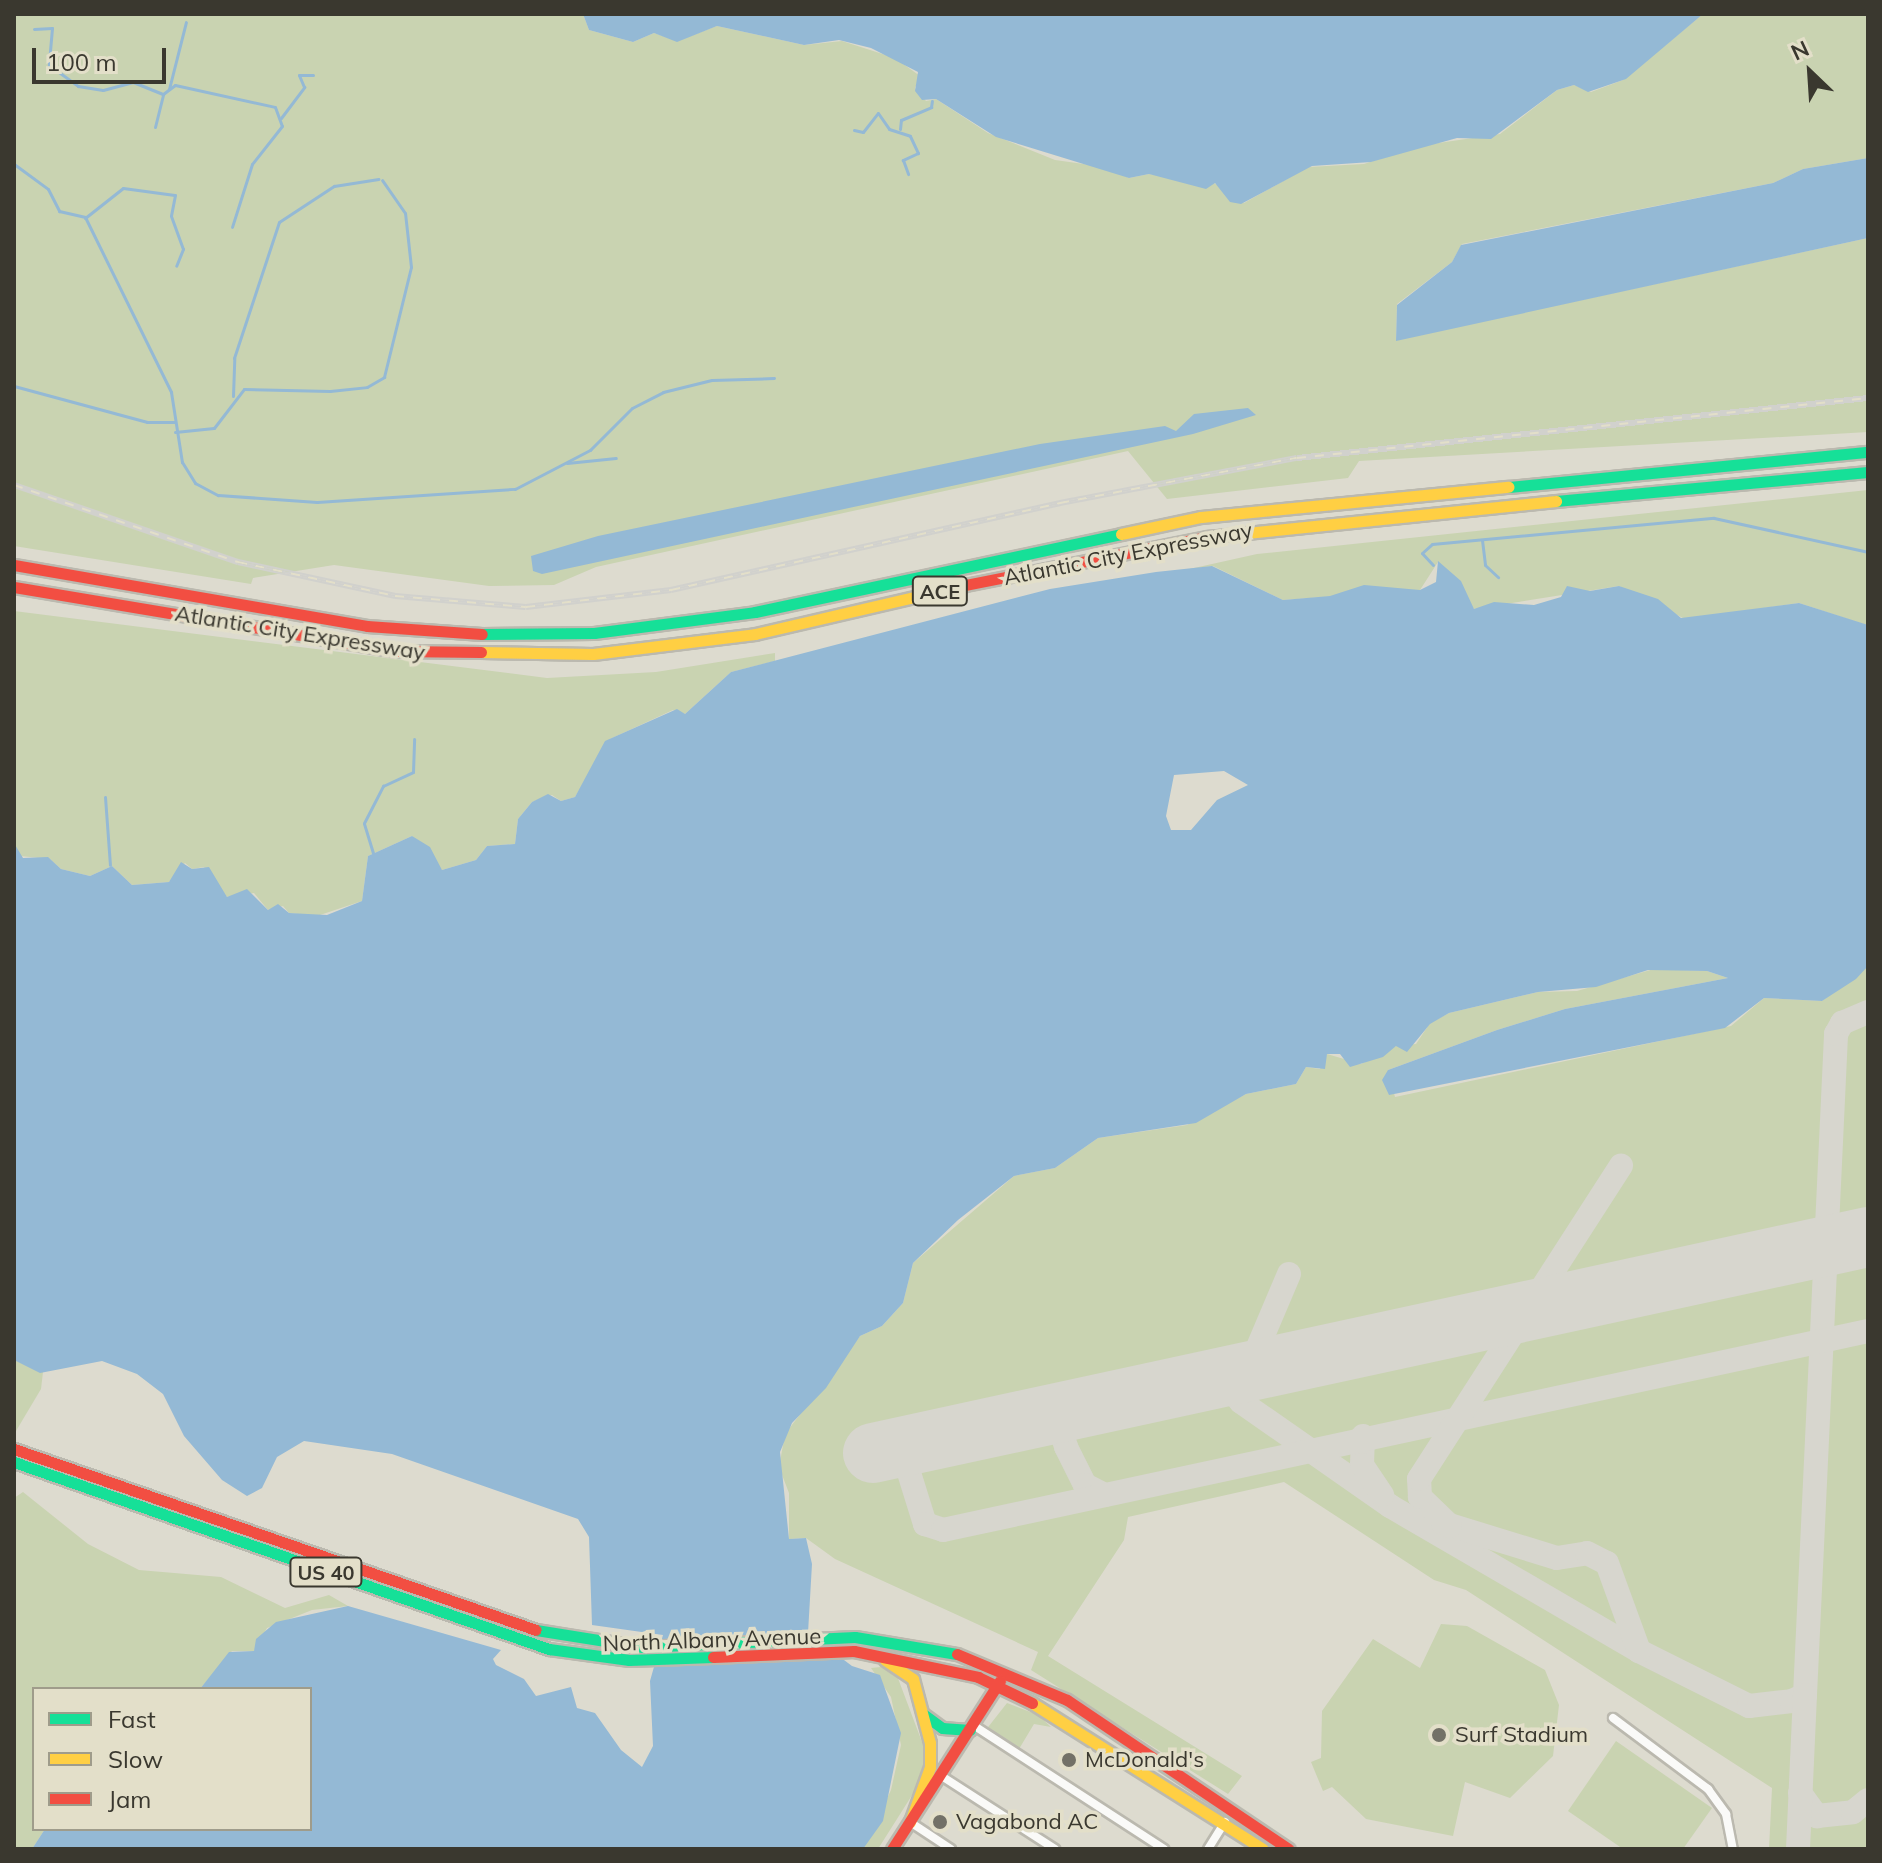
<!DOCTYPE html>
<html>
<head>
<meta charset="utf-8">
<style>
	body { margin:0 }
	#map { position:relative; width:1882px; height:1863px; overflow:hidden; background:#dddbcf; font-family:Mulish,sans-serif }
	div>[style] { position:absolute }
	.green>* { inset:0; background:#c9d3b1 }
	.water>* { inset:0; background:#94b9d5 }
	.stream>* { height:3px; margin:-1.5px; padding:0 1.5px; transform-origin:1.5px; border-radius:1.5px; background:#94b9d5 }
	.taxiway>* { height:24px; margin:-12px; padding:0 12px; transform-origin:12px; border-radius:12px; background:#d7d6ce }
	.runway>* { height:60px; margin:-30px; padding:0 30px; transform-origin:30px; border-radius:30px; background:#d7d6ce }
	.roads { filter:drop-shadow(2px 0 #bbb9af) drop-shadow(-2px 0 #bbb9af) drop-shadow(0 2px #bbb9af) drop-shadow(0 -2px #bbb9af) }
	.street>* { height:8px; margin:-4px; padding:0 4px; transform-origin:4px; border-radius:4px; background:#fafaf8 }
	.fast>* { height:11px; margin:-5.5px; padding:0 5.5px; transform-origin:5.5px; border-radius:5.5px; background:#16e098 }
	.slow>* { height:11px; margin:-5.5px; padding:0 5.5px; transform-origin:5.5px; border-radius:5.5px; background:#ffcf43 }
	.jam>* { height:11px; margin:-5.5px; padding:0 5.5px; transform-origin:5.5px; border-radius:5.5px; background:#f24e42 }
	.rail>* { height:6px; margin-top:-3px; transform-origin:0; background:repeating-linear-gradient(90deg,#e3dfc9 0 9px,#d1d1cd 0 18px); box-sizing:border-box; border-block:2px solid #d1d1cd }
	.dots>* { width:22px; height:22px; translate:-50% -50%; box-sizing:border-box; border:4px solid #e3dfc9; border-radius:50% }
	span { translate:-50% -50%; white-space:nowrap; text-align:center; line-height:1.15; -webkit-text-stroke:7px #e3dfc9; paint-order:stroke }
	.shield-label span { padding:2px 6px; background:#e3dfc9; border:2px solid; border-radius:6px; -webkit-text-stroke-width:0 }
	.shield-label { font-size:20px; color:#3a382f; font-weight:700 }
	.street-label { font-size:22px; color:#3a382f }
	.poi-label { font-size:22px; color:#3a382f }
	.left { translate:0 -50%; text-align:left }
	.frame { position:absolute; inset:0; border:16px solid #3a382f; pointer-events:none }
	.legend { position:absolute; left:32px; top:1687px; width:280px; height:144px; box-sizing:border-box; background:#e3dfc9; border:2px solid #9f9c8b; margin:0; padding:10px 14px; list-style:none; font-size:24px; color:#3a382f }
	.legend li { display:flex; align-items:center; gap:16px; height:40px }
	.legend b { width:40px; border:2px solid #9f9c8b }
	.north { position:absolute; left:1770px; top:32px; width:80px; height:80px; -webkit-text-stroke:6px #e3dfc9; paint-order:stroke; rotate:335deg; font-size:22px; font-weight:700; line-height:32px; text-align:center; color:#3a382f }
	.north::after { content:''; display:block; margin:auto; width:28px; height:36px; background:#3a382f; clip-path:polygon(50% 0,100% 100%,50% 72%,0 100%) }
	.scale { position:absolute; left:32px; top:48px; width:134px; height:36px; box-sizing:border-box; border:4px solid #3a382f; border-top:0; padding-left:10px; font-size:24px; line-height:28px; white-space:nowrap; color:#3a382f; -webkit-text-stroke:6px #e3dfc9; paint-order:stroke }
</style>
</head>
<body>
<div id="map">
	<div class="green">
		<div style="clip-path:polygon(14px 14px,583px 14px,589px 30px,633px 42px,654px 33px,677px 41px,717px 26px,804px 45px,842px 41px,895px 58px,920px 76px,915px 88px,926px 101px,936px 99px,988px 133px,1055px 160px,1105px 167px,1129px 178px,1149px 174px,1214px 183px,1244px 203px,1308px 167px,1364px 164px,1418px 146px,1500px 134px,1557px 90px,1574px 85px,1591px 92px,1623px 80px,1703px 14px,1868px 14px,1868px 158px,1803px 169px,1773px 183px,1462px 244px,1452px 262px,1397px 304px,1396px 340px,1868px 238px,1868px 432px,1359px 461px,1348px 478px,1167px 499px,1128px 451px,596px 567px,554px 585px,489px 586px,334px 565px,253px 578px,251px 584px,14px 546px)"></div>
		<div style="clip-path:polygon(1868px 490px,1866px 625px,1799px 603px,1685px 619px,1619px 586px,1474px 609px,1438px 562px,1420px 590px,1283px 600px,1213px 566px,1185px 570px,1257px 554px)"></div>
		<div style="clip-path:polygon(14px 611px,547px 678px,656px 672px,775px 653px,775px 661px,731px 672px,685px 714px,673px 710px,610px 739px,575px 797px,561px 801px,552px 795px,532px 802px,518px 819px,515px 844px,487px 846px,476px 860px,442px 870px,412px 836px,368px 856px,362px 901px,317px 916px,289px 913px,283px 906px,268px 910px,254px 893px,227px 897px,204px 867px,192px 869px,185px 863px,169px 882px,132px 885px,112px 866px,90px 876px,61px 869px,50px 859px,20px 856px,14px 843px)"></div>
		<div style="clip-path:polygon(1868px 966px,1868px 1849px,1769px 1849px,1772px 1788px,1466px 1590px,1434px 1580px,1284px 1482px,1128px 1517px,1124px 1540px,1048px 1656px,1242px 1776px,1228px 1794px,1031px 1670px,1038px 1652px,835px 1559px,806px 1538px,789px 1539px,789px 1493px,779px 1467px,785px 1434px,860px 1336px,882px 1326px,903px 1303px,913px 1263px,1014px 1176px,1055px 1168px,1098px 1138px,1187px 1125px,1246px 1094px,1296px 1084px,1306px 1067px,1320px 1069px,1327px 1054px,1361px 1064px,1396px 1046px,1416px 1044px,1430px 1023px,1449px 1013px,1538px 992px,1577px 991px,1654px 969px,1707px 971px,1728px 978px,1565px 1009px,1497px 1030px,1388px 1070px,1395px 1097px,1731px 1026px,1764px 998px,1822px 1001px)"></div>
		<div style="clip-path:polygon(14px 1360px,43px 1372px,41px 1389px,16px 1431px)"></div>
		<div style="clip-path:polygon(23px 1492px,88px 1544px,139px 1570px,221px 1577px,285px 1608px,329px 1595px,348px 1606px,312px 1610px,267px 1628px,254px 1651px,232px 1651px,200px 1689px,34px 1689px,34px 1829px,45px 1829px,32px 1849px,14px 1849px,14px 1498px)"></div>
		<div style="clip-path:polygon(1441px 1624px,1467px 1626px,1545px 1670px,1559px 1705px,1553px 1756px,1510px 1798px,1465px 1782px,1453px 1836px,1366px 1819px,1332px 1787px,1323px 1791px,1311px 1762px,1321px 1758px,1322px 1711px,1373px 1639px,1420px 1668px)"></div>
		<div style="clip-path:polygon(881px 1667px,896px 1673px,925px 1750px,921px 1781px,878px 1849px,863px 1849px,891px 1790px,901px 1745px,891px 1697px,871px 1668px)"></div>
		<div style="clip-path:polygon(1007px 1703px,1038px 1715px,1051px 1727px,1034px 1724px,1019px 1749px,1007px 1746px,985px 1731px)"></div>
		<div style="clip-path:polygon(1616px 1741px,1712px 1808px,1683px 1849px,1623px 1849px,1568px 1811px)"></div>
	</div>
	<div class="water">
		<div style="clip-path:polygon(583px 14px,1703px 14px,1626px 79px,1588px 92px,1574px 85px,1557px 90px,1491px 139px,1457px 138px,1371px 162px,1312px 166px,1241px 204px,1230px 202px,1215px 183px,1206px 189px,1149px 174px,1129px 178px,996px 137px,936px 99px,922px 100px,915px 91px,918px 72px,871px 48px,839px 40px,804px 45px,717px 26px,677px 42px,654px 33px,633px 42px,589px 30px)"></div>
		<div style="clip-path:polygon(1868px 158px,1868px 238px,1396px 341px,1397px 305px,1452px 262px,1461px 245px,1773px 183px,1803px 169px)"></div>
		<div style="clip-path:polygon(1248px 408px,1256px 415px,1193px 434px,542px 574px,533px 571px,531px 556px,598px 536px,1040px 444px,1165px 426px,1176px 431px,1194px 414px)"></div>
		<div style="clip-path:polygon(evenodd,1438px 561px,1461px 581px,1474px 609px,1494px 602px,1534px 605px,1561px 597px,1567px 586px,1590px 591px,1619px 586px,1658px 599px,1681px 618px,1799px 603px,1868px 625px,1868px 966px,1856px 979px,1822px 1001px,1764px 998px,1725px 1028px,1389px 1095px,1382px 1080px,1388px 1070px,1497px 1030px,1565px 1009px,1728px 978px,1707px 971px,1648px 970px,1596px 987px,1538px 992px,1449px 1013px,1430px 1024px,1407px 1052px,1396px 1046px,1383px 1057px,1350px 1067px,1340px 1054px,1327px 1054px,1325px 1069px,1306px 1067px,1296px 1084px,1246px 1094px,1196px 1123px,1098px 1138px,1055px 1168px,1014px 1176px,958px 1220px,913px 1263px,903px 1303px,882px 1326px,860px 1336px,826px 1388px,792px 1423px,780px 1452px,789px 1539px,806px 1538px,812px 1564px,808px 1633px,852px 1666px,880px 1675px,901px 1733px,883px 1821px,863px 1849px,32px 1849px,45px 1829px,310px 1829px,310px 1689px,200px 1689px,229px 1652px,254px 1651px,256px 1639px,276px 1622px,348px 1606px,501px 1650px,493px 1659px,496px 1665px,524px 1679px,536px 1696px,571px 1687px,577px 1708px,595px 1713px,621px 1750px,642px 1767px,653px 1746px,650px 1681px,663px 1635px,592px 1625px,589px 1537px,578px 1519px,392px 1454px,304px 1441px,277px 1457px,262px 1488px,247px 1496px,222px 1480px,184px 1436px,163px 1394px,137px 1374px,102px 1361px,40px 1373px,14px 1360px,14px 843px,23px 858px,48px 857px,61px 869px,90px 876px,112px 866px,132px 885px,169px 882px,181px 862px,192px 869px,209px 867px,227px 897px,247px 889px,268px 910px,278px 904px,289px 913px,327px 915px,362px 901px,368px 856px,412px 836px,430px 847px,442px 870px,476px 860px,487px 846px,515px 844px,518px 819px,532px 802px,548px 794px,561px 801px,575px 797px,605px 741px,677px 709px,685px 714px,731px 672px,1050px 589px,1156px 572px,1212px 566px,1283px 600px,1330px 596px,1364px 585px,1420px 590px,1436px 582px,1438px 561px,1224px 771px,1248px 785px,1217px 800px,1191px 830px,1171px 830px,1166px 816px,1174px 775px,1224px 771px)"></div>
	</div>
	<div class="stream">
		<div style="left:34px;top:29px;width:18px;rotate:-3deg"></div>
		<div style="left:52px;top:28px;width:37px;rotate:95deg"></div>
		<div style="left:49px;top:65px;width:36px;rotate:36deg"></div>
		<div style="left:78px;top:86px;width:25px;rotate:9deg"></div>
		<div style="left:103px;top:90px;width:31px;rotate:-15deg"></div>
		<div style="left:133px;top:82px;width:32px;rotate:22deg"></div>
		<div style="left:169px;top:89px;width:69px;rotate:-75.8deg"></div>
		<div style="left:281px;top:118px;width:39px;rotate:-53deg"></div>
		<div style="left:304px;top:87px;width:13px;rotate:-113deg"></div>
		<div style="left:299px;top:75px;width:14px"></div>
		<div style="left:155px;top:127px;width:34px;rotate:-76deg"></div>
		<div style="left:163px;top:94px;width:15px;rotate:-37deg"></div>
		<div style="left:175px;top:85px;width:102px;rotate:12.4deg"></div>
		<div style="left:275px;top:107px;width:20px;rotate:70deg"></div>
		<div style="left:282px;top:126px;width:48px;rotate:128.3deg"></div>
		<div style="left:252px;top:164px;width:66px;rotate:107.6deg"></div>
		<div style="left:900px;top:129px;width:9px;rotate:-84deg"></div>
		<div style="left:901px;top:120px;width:33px;rotate:-23deg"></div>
		<div style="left:931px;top:107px;width:6px;rotate:-81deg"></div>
		<div style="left:854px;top:130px;width:9px;rotate:13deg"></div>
		<div style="left:863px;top:132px;width:24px;rotate:-52deg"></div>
		<div style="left:878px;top:113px;width:19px;rotate:55deg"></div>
		<div style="left:889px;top:129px;width:22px;rotate:18deg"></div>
		<div style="left:910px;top:136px;width:19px;rotate:65deg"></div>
		<div style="left:918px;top:153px;width:17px;rotate:155deg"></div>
		<div style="left:903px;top:160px;width:15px;rotate:70deg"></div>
		<div style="left:14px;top:164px;width:42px;rotate:36.3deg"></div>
		<div style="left:48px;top:189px;width:25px;rotate:63deg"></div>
		<div style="left:59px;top:211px;width:27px;rotate:13deg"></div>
		<div style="left:85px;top:217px;width:195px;rotate:63.8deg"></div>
		<div style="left:171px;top:392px;width:71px;rotate:81.1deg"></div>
		<div style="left:182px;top:462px;width:25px;rotate:58deg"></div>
		<div style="left:195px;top:483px;width:26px;rotate:28deg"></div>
		<div style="left:218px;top:495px;width:99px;rotate:4deg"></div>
		<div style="left:317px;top:502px;width:198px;rotate:-3.8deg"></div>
		<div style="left:515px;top:489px;width:85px;rotate:-27.5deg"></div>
		<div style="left:590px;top:450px;width:59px;rotate:-45deg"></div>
		<div style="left:632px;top:408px;width:35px;rotate:-27deg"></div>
		<div style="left:663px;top:392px;width:50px;rotate:-13.8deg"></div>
		<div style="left:712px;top:380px;width:62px;rotate:-1.8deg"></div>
		<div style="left:85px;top:218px;width:48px;rotate:-38.3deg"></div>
		<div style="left:123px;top:188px;width:52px;rotate:7.7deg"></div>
		<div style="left:175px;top:195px;width:21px;rotate:101deg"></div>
		<div style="left:171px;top:216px;width:35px;rotate:70deg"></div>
		<div style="left:183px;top:249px;width:18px;rotate:112deg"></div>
		<div style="left:14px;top:386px;width:138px;rotate:15.1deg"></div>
		<div style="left:147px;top:422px;width:27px"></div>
		<div style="left:233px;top:396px;width:38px;rotate:-88deg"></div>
		<div style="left:234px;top:358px;width:143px;rotate:-71.7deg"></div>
		<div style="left:279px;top:222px;width:66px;rotate:-33.2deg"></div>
		<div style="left:334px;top:186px;width:45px;rotate:-9deg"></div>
		<div style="left:175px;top:432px;width:39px;rotate:-6deg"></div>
		<div style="left:214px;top:428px;width:49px;rotate:-52.4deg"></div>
		<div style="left:244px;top:389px;width:86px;rotate:1.3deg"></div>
		<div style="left:330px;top:391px;width:37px;rotate:-6deg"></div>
		<div style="left:367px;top:387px;width:20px;rotate:-30deg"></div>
		<div style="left:384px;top:377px;width:113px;rotate:-76.2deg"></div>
		<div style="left:411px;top:267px;width:54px;rotate:-96.3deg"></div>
		<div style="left:405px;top:213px;width:40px;rotate:-124.9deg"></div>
		<div style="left:567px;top:463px;width:49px;rotate:-5.8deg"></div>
		<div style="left:1482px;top:540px;width:25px;rotate:83deg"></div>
		<div style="left:1485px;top:565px;width:18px;rotate:43deg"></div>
		<div style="left:1433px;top:565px;width:16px;rotate:-133deg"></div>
		<div style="left:1422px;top:553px;width:13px;rotate:-42deg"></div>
		<div style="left:1432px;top:544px;width:283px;rotate:-5.3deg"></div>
		<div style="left:1714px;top:518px;width:158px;rotate:12.4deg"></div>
		<div style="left:105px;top:797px;width:68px;rotate:85.8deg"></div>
		<div style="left:373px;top:853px;width:31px;rotate:-107deg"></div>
		<div style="left:364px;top:823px;width:42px;rotate:-62.8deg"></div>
		<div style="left:383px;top:786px;width:33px;rotate:-25deg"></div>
		<div style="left:413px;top:772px;width:33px;rotate:-88deg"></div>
	</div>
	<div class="taxiway">
		<div style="left:1289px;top:1274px;width:87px;rotate:113deg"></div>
		<div style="left:1255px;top:1354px;width:28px;rotate:135deg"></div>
		<div style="left:1235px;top:1374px;width:19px;rotate:93deg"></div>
		<div style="left:1234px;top:1393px;width:11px;rotate:52deg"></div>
		<div style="left:1241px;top:1402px;width:182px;rotate:34.9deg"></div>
		<div style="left:1390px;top:1506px;width:288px;rotate:30.2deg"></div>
		<div style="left:1639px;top:1651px;width:123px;rotate:26.6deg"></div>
		<div style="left:1749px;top:1706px;width:43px;rotate:-6.6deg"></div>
		<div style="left:1792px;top:1701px;width:14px;rotate:-25deg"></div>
		<div style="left:1805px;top:1695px;width:662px;rotate:-87.31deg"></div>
		<div style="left:1836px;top:1034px;width:13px;rotate:-61deg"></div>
		<div style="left:1842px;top:1023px;width:28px;rotate:-23deg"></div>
		<div style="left:1070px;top:1410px;width:21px;rotate:119deg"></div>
		<div style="left:1060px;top:1428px;width:20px;rotate:72deg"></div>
		<div style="left:1066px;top:1447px;width:42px;rotate:63.4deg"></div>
		<div style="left:1085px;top:1485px;width:22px;rotate:27deg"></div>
		<div style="left:1363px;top:1436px;width:29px;rotate:92deg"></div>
		<div style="left:1362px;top:1465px;width:36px;rotate:56deg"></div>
		<div style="left:901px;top:1447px;width:81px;rotate:72.7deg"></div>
		<div style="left:925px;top:1524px;width:19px;rotate:18deg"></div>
		<div style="left:943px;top:1530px;width:946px;rotate:-12.14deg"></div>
		<div style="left:1443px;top:1523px;width:119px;rotate:17.1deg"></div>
		<div style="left:1557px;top:1558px;width:30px;rotate:-9deg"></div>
		<div style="left:1587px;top:1553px;width:22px;rotate:27deg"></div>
		<div style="left:1607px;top:1563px;width:94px;rotate:70deg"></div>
		<div style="left:1450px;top:1526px;width:42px;rotate:-136deg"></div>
		<div style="left:1420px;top:1497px;width:18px;rotate:-93deg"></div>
		<div style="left:1419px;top:1479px;width:373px;rotate:-57.2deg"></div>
		<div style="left:1800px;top:1793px;width:29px;rotate:54deg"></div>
		<div style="left:1817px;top:1816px;width:36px;rotate:-6deg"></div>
		<div style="left:1853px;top:1812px;width:19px;rotate:-39deg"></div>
		<div style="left:1798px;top:1849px;width:154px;rotate:-87.4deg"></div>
	</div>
	<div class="runway">
		<div style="left:873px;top:1453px;width:1018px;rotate:-12.25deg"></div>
	</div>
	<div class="roads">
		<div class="street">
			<div style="left:1613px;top:1718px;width:119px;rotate:36.8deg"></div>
			<div style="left:1708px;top:1789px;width:31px;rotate:54deg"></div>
			<div style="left:1726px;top:1814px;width:36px;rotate:79deg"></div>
			<div style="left:973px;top:1725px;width:228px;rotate:33deg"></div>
			<div style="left:940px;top:1775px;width:137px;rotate:32.8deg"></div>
			<div style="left:910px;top:1822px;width:49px;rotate:33.4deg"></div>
			<div style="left:1208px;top:1849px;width:32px;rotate:-58deg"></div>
		</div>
		<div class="fast">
			<div style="left:1509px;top:487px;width:361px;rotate:-5.6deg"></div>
			<div style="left:1556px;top:501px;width:313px;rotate:-5.3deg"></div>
			<div style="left:482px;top:634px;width:112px;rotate:-0.5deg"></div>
			<div style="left:594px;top:633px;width:162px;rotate:-7.4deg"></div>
			<div style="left:755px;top:612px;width:374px;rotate:-12deg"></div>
			<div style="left:14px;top:1462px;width:567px;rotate:19.27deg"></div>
			<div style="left:549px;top:1649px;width:81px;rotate:7.8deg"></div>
			<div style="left:629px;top:1660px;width:84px;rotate:-2deg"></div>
			<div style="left:536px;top:1630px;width:107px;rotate:9.1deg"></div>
			<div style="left:642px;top:1647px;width:213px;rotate:-2.7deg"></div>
			<div style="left:855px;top:1637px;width:103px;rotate:9.5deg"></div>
			<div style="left:923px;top:1714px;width:24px;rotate:36deg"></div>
			<div style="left:942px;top:1728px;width:28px;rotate:4deg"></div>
		</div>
		<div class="slow">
			<div style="left:1121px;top:534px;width:82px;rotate:-12deg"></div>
			<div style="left:1201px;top:517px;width:309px;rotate:-5.6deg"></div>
			<div style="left:1208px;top:537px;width:350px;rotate:-5.9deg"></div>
			<div style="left:481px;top:652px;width:112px;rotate:1deg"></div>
			<div style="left:593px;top:654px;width:163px;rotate:-7deg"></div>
			<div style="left:755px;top:634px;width:216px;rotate:-13.1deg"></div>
			<div style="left:885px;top:1660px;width:34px;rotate:34deg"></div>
			<div style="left:913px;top:1679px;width:66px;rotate:75.1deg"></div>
			<div style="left:930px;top:1743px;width:24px;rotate:90deg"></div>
			<div style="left:930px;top:1767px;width:59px;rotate:110deg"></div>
			<div style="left:1032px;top:1703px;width:273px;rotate:32.3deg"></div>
		</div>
		<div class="jam">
			<div style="left:14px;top:565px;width:358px;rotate:9.8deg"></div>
			<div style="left:367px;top:626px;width:115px;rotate:4deg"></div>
			<div style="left:965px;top:585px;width:248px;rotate:-11.2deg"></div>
			<div style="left:14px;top:587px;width:388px;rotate:9.5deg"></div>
			<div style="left:397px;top:651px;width:84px;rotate:0.7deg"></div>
			<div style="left:14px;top:1449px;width:552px;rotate:19.12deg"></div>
			<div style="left:957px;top:1654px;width:119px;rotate:22.7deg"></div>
			<div style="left:1067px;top:1700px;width:267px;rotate:33.9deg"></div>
			<div style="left:713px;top:1657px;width:141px;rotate:-2.4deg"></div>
			<div style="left:854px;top:1651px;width:127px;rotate:11.8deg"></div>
			<div style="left:978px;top:1677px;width:60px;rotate:25.7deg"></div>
			<div style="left:892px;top:1849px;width:200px;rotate:-57.3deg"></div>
		</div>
	</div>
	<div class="rail">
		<div style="left:14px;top:485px;width:237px;rotate:19deg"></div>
		<div style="left:238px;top:562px;width:161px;rotate:12.2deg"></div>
		<div style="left:395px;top:596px;width:131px;rotate:4.8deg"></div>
		<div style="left:526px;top:607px;width:146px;rotate:-6.7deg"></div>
		<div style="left:671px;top:590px;width:399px;rotate:-12.6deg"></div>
		<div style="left:1060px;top:503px;width:241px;rotate:-10.8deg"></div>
		<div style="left:1297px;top:458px;width:574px;rotate:-6deg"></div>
	</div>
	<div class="dots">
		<div style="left:1439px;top:1735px;background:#737167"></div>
		<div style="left:1069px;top:1760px;background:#737167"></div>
		<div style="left:940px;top:1822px;background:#737167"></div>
	</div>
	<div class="shield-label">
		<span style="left:940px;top:591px">ACE</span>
		<span style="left:326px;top:1572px">US 40</span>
	</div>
	<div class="street-label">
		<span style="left:1128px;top:554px;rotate:-11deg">Atlantic City Expressway</span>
		<span style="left:300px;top:633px;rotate:9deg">Atlantic City Expressway</span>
		<span style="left:712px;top:1640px;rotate:-2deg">North Albany Avenue</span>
	</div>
	<div class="poi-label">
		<span class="left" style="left:1455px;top:1735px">Surf Stadium</span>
		<span class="left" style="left:1085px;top:1760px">McDonald's</span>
		<span class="left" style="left:956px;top:1822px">Vagabond AC</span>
	</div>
	<div class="frame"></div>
	<ul class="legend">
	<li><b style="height:10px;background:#16e098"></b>Fast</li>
	<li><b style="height:10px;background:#ffcf43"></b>Slow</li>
	<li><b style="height:10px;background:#f24e42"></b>Jam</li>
	</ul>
	<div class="north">N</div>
	<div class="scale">100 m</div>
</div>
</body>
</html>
